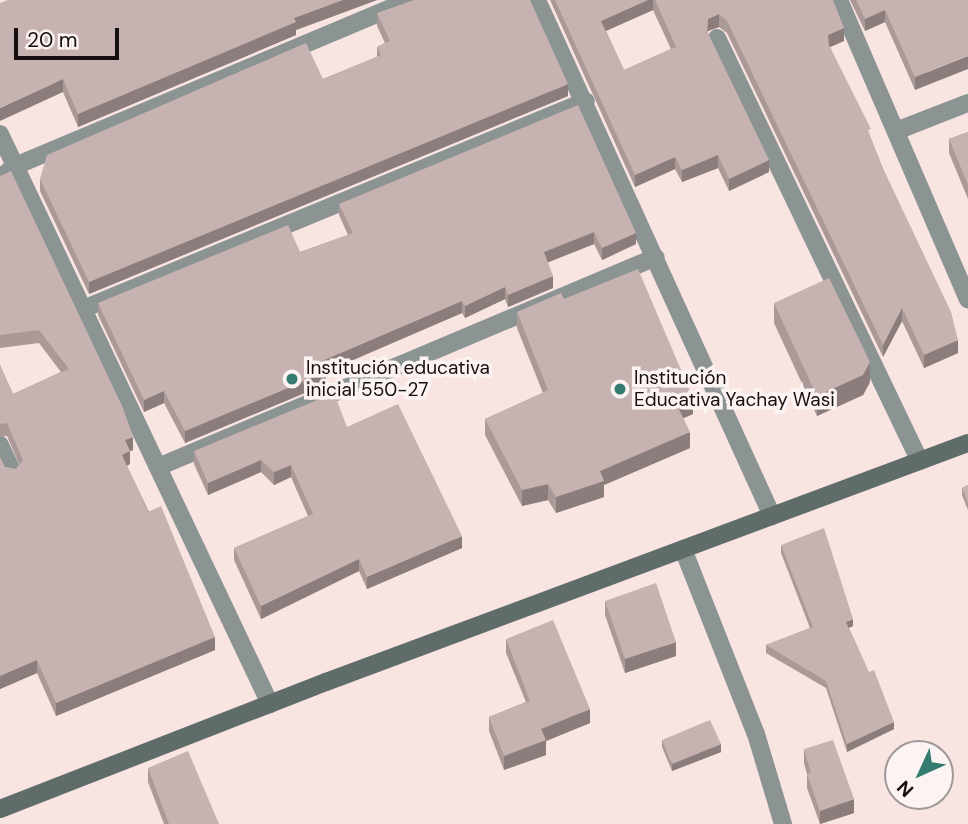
<!DOCTYPE html>
<html>
<head>
<meta charset="utf-8">
<style>
	body { margin:0 }
	#map { position:relative; width:968px; height:824px; overflow:hidden; background:#f8e4e1; font-family:"DM Sans",sans-serif }
	div>[style] { position:absolute }
	.street>* { height:18px; margin:-9px; padding:0 9px; transform-origin:9px; border-radius:9px; background:#8c9493 }
	.secondary>* { height:18px; margin:-9px; padding:0 9px; transform-origin:9px; border-radius:9px; background:#606c6a }
	.wall>* { inset:0; background:#aa9997 }
	.shaded-wall>* { inset:0; background:#8b7d7b }
	.building>* { inset:0; background:#c6b2b0 }
	.dots>* { width:19px; height:19px; translate:-50% -50%; box-sizing:border-box; border:4px solid #fcf4f3; border-radius:50% }
	span { translate:-50% -50%; white-space:nowrap; text-align:center; line-height:1.15; -webkit-text-stroke:7px #fcf4f3; paint-order:stroke }
	.poi-label { font-size:19px; color:#160f0f }
	.left { translate:0 -50%; text-align:left }
	.north { position:absolute; left:884px; top:740px; width:70px; height:70px; box-sizing:border-box; background:#fcf4f3; border:2px solid #a09898; border-radius:50%; rotate:225deg; font-size:19px; font-weight:700; line-height:28px; text-align:center; color:#160f0f }
	.north::after { content:''; display:block; margin:auto; width:24px; height:32px; background:#357b72; clip-path:polygon(50% 0,100% 100%,50% 72%,0 100%) }
	.scale { position:absolute; left:14px; top:28px; width:105px; height:32px; box-sizing:border-box; border:4px solid #160f0f; border-top:0; padding-left:9px; font-size:21px; line-height:24px; white-space:nowrap; color:#160f0f; -webkit-text-stroke:5px #fcf4f3; paint-order:stroke }
</style>
</head>
<body>
<div id="map">
	<div class="street">
		<div style="left:537px;top:0;width:567px;rotate:65.51deg"></div>
		<div style="left:839px;top:0;width:326px;rotate:66.7deg"></div>
		<div style="left:717px;top:38px;width:469px;rotate:64.4deg"></div>
		<div style="left:896px;top:131px;width:77px;rotate:-21.3deg"></div>
		<div style="left:0;top:134px;width:631px;rotate:64.65deg"></div>
		<div style="left:0;top:178px;width:19px;rotate:-39deg"></div>
		<div style="left:15px;top:166px;width:428px;rotate:-22.8deg"></div>
		<div style="left:83px;top:309px;width:544px;rotate:-22.47deg"></div>
		<div style="left:0;top:445px;width:29px;rotate:65deg"></div>
		<div style="left:158px;top:467px;width:540px;rotate:-22.86deg"></div>
		<div style="left:683px;top:549px;width:199px;rotate:68.5deg"></div>
		<div style="left:756px;top:734px;width:94px;rotate:73.3deg"></div>
	</div>
	<div class="secondary">
		<div style="left:0;top:809px;width:350px;rotate:-21.3deg"></div>
		<div style="left:326px;top:682px;width:685px;rotate:-20.42deg"></div>
	</div>
	<div class="wall">
		<div style="clip-path:polygon(8px 0,377px 0,296px 30px,296px 35px,78px 127px,63px 92px)"></div>
		<div style="clip-path:polygon(evenodd,550px 0,833px 0,844px 41px,830px 47px,871px 139px,958px 353px,924px 368px,902px 321px,883px 357px,727px 33px,719px 27px,708px 31px,708px 33px,769px 172px,729px 191px,718px 168px,682px 182px,675px 169px,635px 187px,550px 0,653px 10px,671px 49px,624px 70px,606px 31px,653px 10px)"></div>
		<div style="clip-path:polygon(850px 0,968px 0,915px 90px,885px 22px,865px 31px)"></div>
		<div style="clip-path:polygon(377px 13px,568px 96px,89px 294px,40px 191px,40px 179px,323px 79px,377px 57px,377px 47px,385px 43px,377px 26px)"></div>
		<div style="clip-path:polygon(578px 105px,636px 244px,602px 260px,594px 244px,548px 262px,553px 288px,508px 307px,505px 299px,465px 318px,462px 313px,326px 372px,326px 384px,185px 443px,164px 403px,144px 412px,98px 315px,98px 303px,300px 252px,348px 235px,339px 215px,339px 204px)"></div>
		<div style="clip-path:polygon(968px 132px,968px 199px,949px 153px,949px 139px)"></div>
		<div style="clip-path:polygon(0 176px,133px 450px,130px 451px,130px 464px,127px 466px,215px 650px,56px 716px,37px 673px,0 689px,0 457px,5px 467px,16px 469px,19px 464px,7px 436px,0 437px,0 365px,13px 394px,61px 372px,39px 343px,0 348px)"></div>
		<div style="clip-path:polygon(564px 299px,693px 414px,683px 418px,690px 448px,604px 485px,604px 497px,556px 513px,548px 500px,522px 506px,485px 435px,485px 419px,543px 393px,517px 328px,517px 312px)"></div>
		<div style="clip-path:polygon(774px 303px,870px 382px,863px 395px,817px 416px,774px 323px)"></div>
		<div style="clip-path:polygon(347px 427px,462px 548px,367px 589px,359px 571px,261px 619px,234px 560px,234px 548px,308px 516px,291px 477px,274px 485px,261px 472px,208px 495px,194px 464px,194px 451px)"></div>
		<div style="clip-path:polygon(968px 485px,968px 510px,962px 495px,962px 488px)"></div>
		<div style="clip-path:polygon(781px 545px,853px 626px,849px 628px,894px 729px,847px 752px,826px 688px,766px 653px,766px 645px,810px 628px,781px 553px)"></div>
		<div style="clip-path:polygon(605px 601px,676px 656px,625px 673px,605px 615px)"></div>
		<div style="clip-path:polygon(506px 639px,590px 723px,546px 741px,546px 755px,504px 770px,489px 731px,489px 717px,526px 702px,506px 653px)"></div>
		<div style="clip-path:polygon(662px 740px,721px 752px,672px 771px,662px 747px)"></div>
		<div style="clip-path:polygon(804px 749px,854px 813px,820px 824px,807px 788px,807px 774px,804px 763px)"></div>
		<div style="clip-path:polygon(148px 768px,219px 824px,164px 824px,148px 782px)"></div>
	</div>
	<div class="shaded-wall">
		<div style="clip-path:polygon(343px 0,377px 0,296px 30px,296px 35px,78px 127px,78px 114px,294px 18px)"></div>
		<div style="clip-path:polygon(648px 0,653px 0,653px 10px,601px 33px,601px 21px)"></div>
		<div style="clip-path:polygon(885px 10px,885px 22px,865px 31px,865px 19px)"></div>
		<div style="clip-path:polygon(719px 14px,719px 27px,708px 31px,707px 43px,708px 19px)"></div>
		<div style="clip-path:polygon(844px 28px,844px 41px,828px 48px,828px 35px)"></div>
		<div style="clip-path:polygon(968px 56px,968px 69px,915px 90px,915px 77px)"></div>
		<div style="clip-path:polygon(63px 79px,63px 92px,0 121px,0 108px)"></div>
		<div style="clip-path:polygon(568px 84px,568px 96px,89px 294px,89px 282px)"></div>
		<div style="clip-path:polygon(718px 155px,718px 168px,682px 182px,682px 170px)"></div>
		<div style="clip-path:polygon(675px 157px,675px 169px,635px 187px,635px 175px)"></div>
		<div style="clip-path:polygon(769px 160px,769px 172px,729px 191px,729px 179px)"></div>
		<div style="clip-path:polygon(594px 232px,594px 244px,544px 264px,544px 252px)"></div>
		<div style="clip-path:polygon(636px 233px,636px 244px,602px 260px,602px 248px)"></div>
		<div style="clip-path:polygon(553px 276px,553px 288px,508px 307px,508px 295px)"></div>
		<div style="clip-path:polygon(505px 287px,505px 299px,465px 318px,465px 306px)"></div>
		<div style="clip-path:polygon(462px 301px,462px 313px,322px 373px,322px 361px)"></div>
		<div style="clip-path:polygon(902px 308px,902px 321px,883px 357px,883px 345px)"></div>
		<div style="clip-path:polygon(958px 340px,958px 353px,924px 368px,924px 355px)"></div>
		<div style="clip-path:polygon(870px 362px,870px 382px,863px 395px,817px 416px,817px 396px)"></div>
		<div style="clip-path:polygon(326px 372px,326px 384px,185px 443px,185px 431px)"></div>
		<div style="clip-path:polygon(164px 391px,164px 403px,144px 412px,144px 400px)"></div>
		<div style="clip-path:polygon(693px 398px,693px 414px,677px 421px,677px 405px)"></div>
		<div style="clip-path:polygon(690px 432px,690px 448px,604px 485px,604px 497px,556px 513px,556px 497px,600px 471px)"></div>
		<div style="clip-path:polygon(133px 437px,133px 450px,125px 453px,125px 440px)"></div>
		<div style="clip-path:polygon(130px 451px,130px 464px,122px 468px,122px 455px)"></div>
		<div style="clip-path:polygon(261px 460px,261px 472px,208px 495px,208px 483px)"></div>
		<div style="clip-path:polygon(291px 465px,291px 477px,274px 485px,274px 472px)"></div>
		<div style="clip-path:polygon(548px 484px,548px 500px,522px 506px,522px 490px)"></div>
		<div style="clip-path:polygon(462px 536px,462px 548px,367px 589px,367px 577px)"></div>
		<div style="clip-path:polygon(359px 559px,359px 571px,261px 619px,261px 606px)"></div>
		<div style="clip-path:polygon(853px 619px,853px 626px,846px 629px,846px 622px)"></div>
		<div style="clip-path:polygon(215px 637px,215px 650px,56px 716px,56px 703px)"></div>
		<div style="clip-path:polygon(676px 642px,676px 656px,625px 673px,625px 659px)"></div>
		<div style="clip-path:polygon(37px 660px,37px 673px,0 689px,0 676px)"></div>
		<div style="clip-path:polygon(590px 709px,590px 723px,546px 741px,546px 755px,504px 770px,504px 756px,541px 729px)"></div>
		<div style="clip-path:polygon(894px 722px,894px 729px,847px 752px,847px 744px)"></div>
		<div style="clip-path:polygon(721px 744px,721px 752px,672px 771px,672px 764px)"></div>
		<div style="clip-path:polygon(854px 799px,854px 813px,820px 824px,820px 811px)"></div>
	</div>
	<div class="building">
		<div style="clip-path:polygon(8px 0,343px 0,294px 18px,296px 22px,78px 114px,63px 79px,0 108px,0 3px)"></div>
		<div style="clip-path:polygon(414px 0,530px 0,568px 84px,89px 282px,40px 179px,47px 155px,306px 43px,323px 79px,381px 55px,377px 47px,390px 41px,377px 13px)"></div>
		<div style="clip-path:polygon(555px 0,648px 0,601px 21px,624px 70px,676px 47px,655px 0,833px 0,844px 28px,828px 35px,829px 45px,871px 129px,868px 130px,879px 160px,951px 312px,958px 340px,924px 355px,902px 308px,883px 345px,727px 21px,719px 14px,708px 19px,707px 31px,769px 160px,729px 179px,718px 155px,682px 170px,675px 157px,635px 175px)"></div>
		<div style="clip-path:polygon(856px 0,968px 0,968px 56px,915px 77px,885px 10px,865px 19px)"></div>
		<div style="clip-path:polygon(578px 105px,636px 233px,602px 248px,594px 232px,544px 252px,553px 276px,508px 295px,505px 287px,465px 306px,462px 301px,322px 361px,326px 372px,185px 431px,164px 391px,144px 400px,98px 303px,288px 225px,300px 252px,353px 233px,339px 204px)"></div>
		<div style="clip-path:polygon(968px 132px,968px 185px,949px 139px)"></div>
		<div style="clip-path:polygon(11px 171px,123px 408px,133px 437px,125px 440px,130px 451px,122px 455px,148px 512px,161px 506px,215px 637px,56px 703px,37px 660px,0 676px,0 457px,5px 467px,16px 469px,23px 460px,7px 423px,0 424px,0 365px,13px 394px,69px 369px,39px 330px,0 335px,0 176px)"></div>
		<div style="clip-path:polygon(638px 269px,693px 398px,677px 405px,690px 432px,600px 471px,604px 481px,556px 497px,548px 484px,522px 490px,485px 419px,548px 390px,517px 312px,561px 293px,564px 299px)"></div>
		<div style="clip-path:polygon(829px 278px,870px 362px,863px 375px,817px 396px,774px 303px)"></div>
		<div style="clip-path:polygon(334px 393px,347px 427px,398px 404px,462px 536px,367px 577px,359px 559px,261px 606px,234px 548px,313px 514px,291px 465px,274px 472px,261px 460px,208px 483px,194px 451px)"></div>
		<div style="clip-path:polygon(968px 485px,968px 503px,962px 488px)"></div>
		<div style="clip-path:polygon(824px 528px,853px 619px,846px 622px,869px 672px,874px 670px,894px 722px,847px 744px,826px 681px,766px 645px,813px 627px,781px 545px)"></div>
		<div style="clip-path:polygon(656px 583px,676px 642px,625px 659px,605px 601px)"></div>
		<div style="clip-path:polygon(553px 620px,590px 709px,541px 729px,546px 740px,504px 756px,489px 717px,530px 701px,506px 639px)"></div>
		<div style="clip-path:polygon(710px 720px,721px 744px,672px 764px,662px 740px)"></div>
		<div style="clip-path:polygon(833px 740px,854px 799px,820px 811px,807px 774px,811px 773px,804px 749px)"></div>
		<div style="clip-path:polygon(188px 751px,219px 824px,169px 824px,148px 768px)"></div>
	</div>
	<div class="dots">
		<div style="left:292px;top:379px;background:#357b72"></div>
		<div style="left:620px;top:389px;background:#357b72"></div>
	</div>
	<div class="poi-label">
		<span class="left" style="left:306px;top:379px">Institución educativa<br>inicial 550-27</span>
		<span class="left" style="left:634px;top:389px">Institución<br>Educativa Yachay Wasi</span>
	</div>
	<div class="north">N</div>
	<div class="scale">20 m</div>
</div>
</body>
</html>
